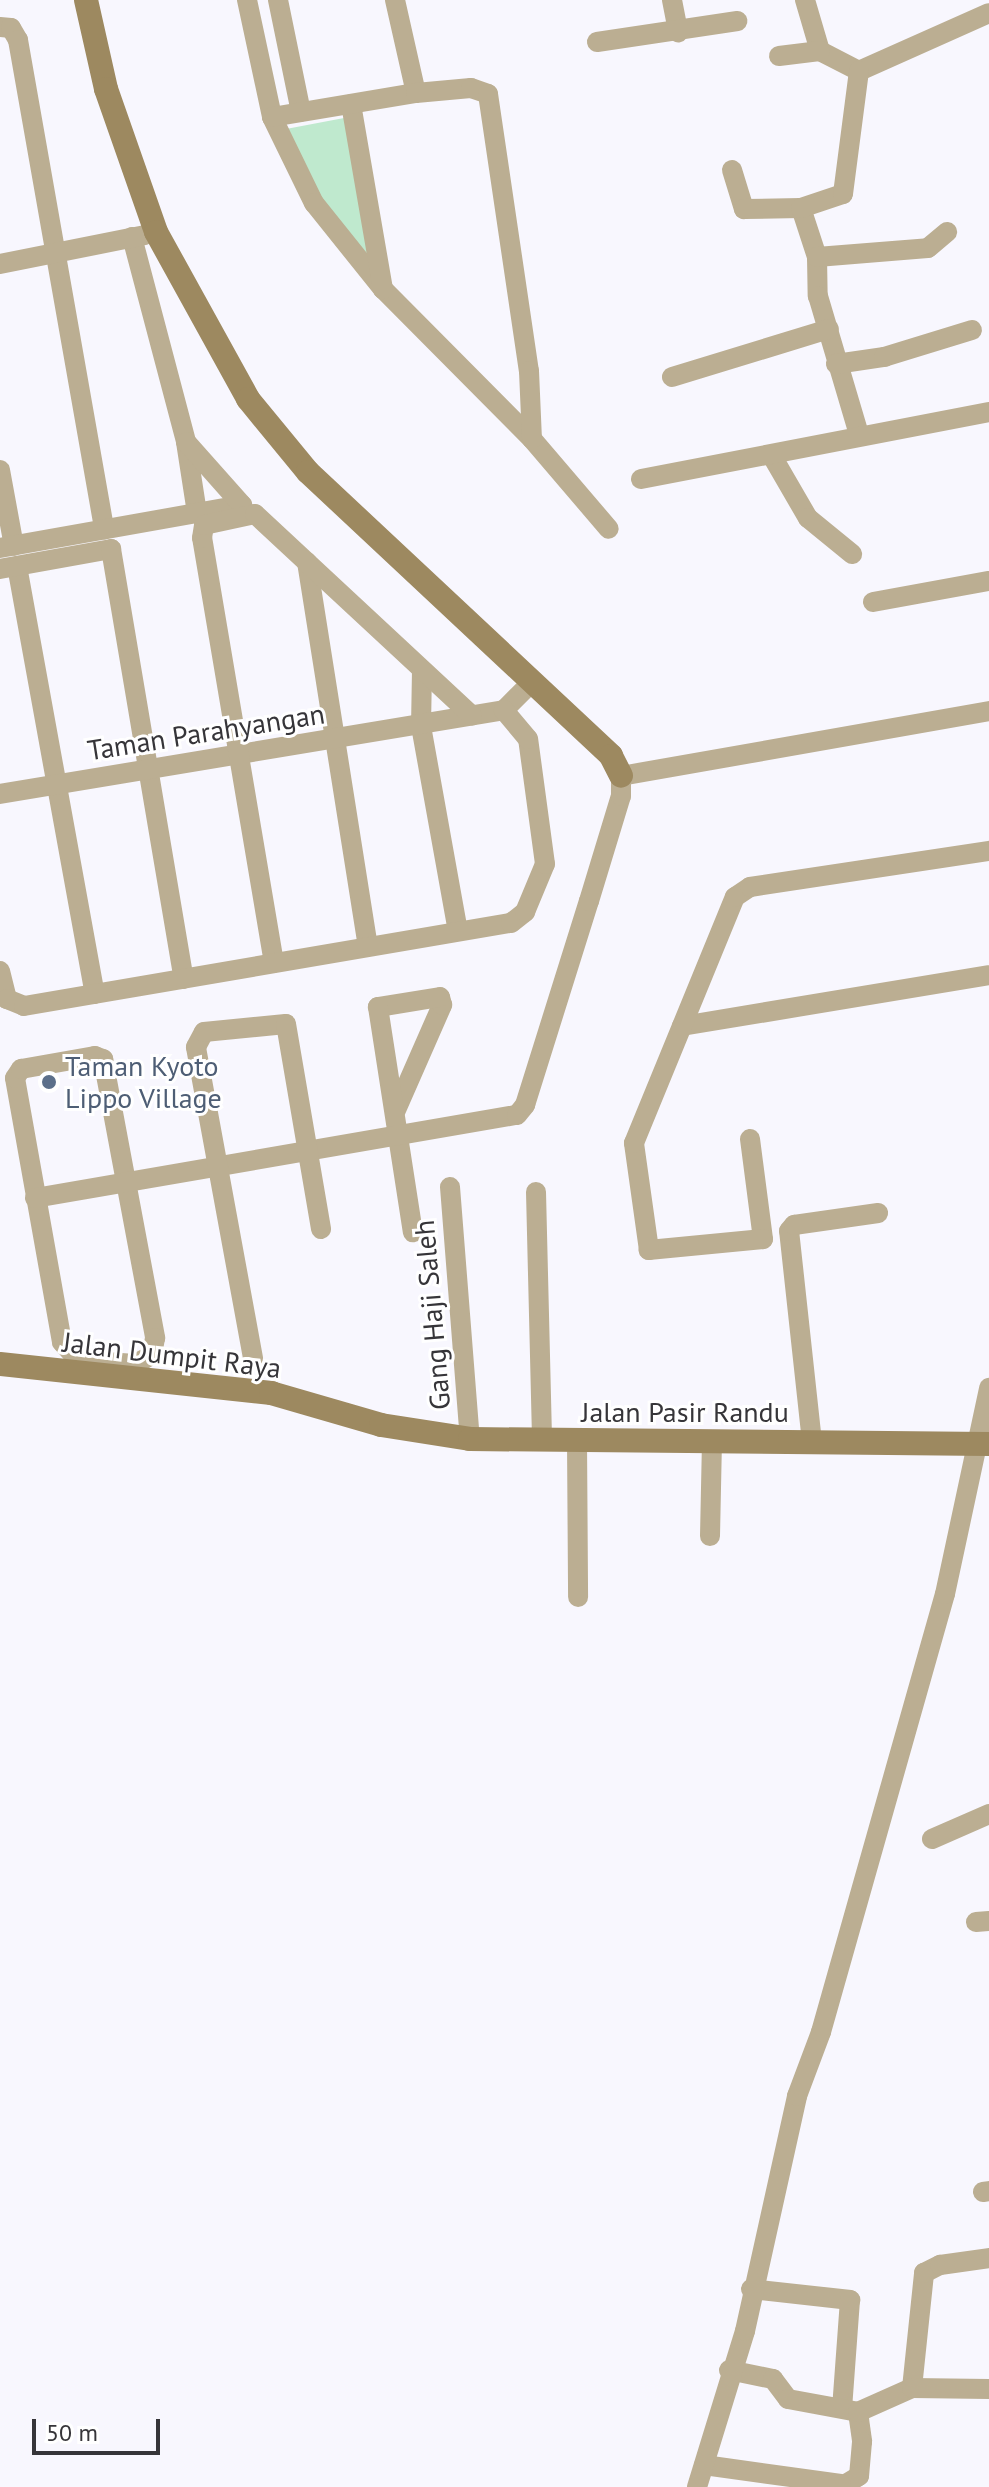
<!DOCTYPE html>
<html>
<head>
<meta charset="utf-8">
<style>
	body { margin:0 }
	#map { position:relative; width:989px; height:2487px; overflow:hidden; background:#f8f7fe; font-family:"PT Sans",sans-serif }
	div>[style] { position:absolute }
	.green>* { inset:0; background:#bfe9ce }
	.street>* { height:20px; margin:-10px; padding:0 10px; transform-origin:10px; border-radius:10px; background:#bbae92 }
	.secondary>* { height:24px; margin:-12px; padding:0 12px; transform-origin:12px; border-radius:12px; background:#9d8960 }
	.dots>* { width:22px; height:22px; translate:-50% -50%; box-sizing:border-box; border:4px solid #fff; border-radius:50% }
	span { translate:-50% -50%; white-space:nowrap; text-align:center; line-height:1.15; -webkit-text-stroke:6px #fff; paint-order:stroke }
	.street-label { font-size:28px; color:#363539 }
	.service-label { font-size:28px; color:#4e5e75 }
	.left { translate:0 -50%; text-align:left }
	.scale { position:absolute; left:32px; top:2419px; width:128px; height:36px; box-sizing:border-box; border:4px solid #363539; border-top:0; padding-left:10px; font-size:24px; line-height:28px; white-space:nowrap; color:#363539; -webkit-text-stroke:6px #fff; paint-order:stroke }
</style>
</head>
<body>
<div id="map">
	<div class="green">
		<div style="clip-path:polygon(344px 118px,373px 261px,311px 188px,286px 129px)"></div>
	</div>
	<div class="street">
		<div style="left:247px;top:0;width:120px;rotate:77.9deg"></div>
		<div style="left:272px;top:117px;width:96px;rotate:64deg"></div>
		<div style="left:314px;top:203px;width:110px;rotate:51.3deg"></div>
		<div style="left:383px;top:289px;width:211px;rotate:45.2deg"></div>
		<div style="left:532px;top:439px;width:118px;rotate:49.5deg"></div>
		<div style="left:278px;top:0;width:114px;rotate:78.4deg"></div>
		<div style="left:395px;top:0;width:95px;rotate:77.3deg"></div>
		<div style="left:672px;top:0;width:33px;rotate:79deg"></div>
		<div style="left:805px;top:0;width:53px;rotate:73.6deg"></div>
		<div style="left:820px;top:51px;width:44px;rotate:27.1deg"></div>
		<div style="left:859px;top:71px;width:142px;rotate:-24deg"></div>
		<div style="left:0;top:27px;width:11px;rotate:5deg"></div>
		<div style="left:11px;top:28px;width:14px;rotate:60deg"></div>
		<div style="left:18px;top:40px;width:497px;rotate:80deg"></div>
		<div style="left:597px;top:42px;width:142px;rotate:-8.5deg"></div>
		<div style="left:779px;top:56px;width:41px;rotate:-7deg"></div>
		<div style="left:351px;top:104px;width:188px;rotate:80.2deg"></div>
		<div style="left:272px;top:117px;width:146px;rotate:-9.5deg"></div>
		<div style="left:416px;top:93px;width:55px;rotate:-5.2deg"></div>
		<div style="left:471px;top:88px;width:18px;rotate:19deg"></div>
		<div style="left:488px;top:94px;width:280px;rotate:81.6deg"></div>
		<div style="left:529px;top:371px;width:68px;rotate:87.5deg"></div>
		<div style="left:732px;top:170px;width:41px;rotate:72.9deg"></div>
		<div style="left:744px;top:209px;width:57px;rotate:-1deg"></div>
		<div style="left:801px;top:208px;width:52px;rotate:71.9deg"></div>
		<div style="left:817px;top:257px;width:39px;rotate:89deg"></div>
		<div style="left:818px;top:296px;width:144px;rotate:73.5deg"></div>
		<div style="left:801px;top:208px;width:44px;rotate:-18.4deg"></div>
		<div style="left:843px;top:194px;width:124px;rotate:-82.6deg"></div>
		<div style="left:132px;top:237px;width:212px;rotate:75.2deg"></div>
		<div style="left:186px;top:442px;width:72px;rotate:81.2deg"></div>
		<div style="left:817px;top:257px;width:111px;rotate:-4.6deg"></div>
		<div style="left:928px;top:248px;width:25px;rotate:-40deg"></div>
		<div style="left:0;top:264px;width:148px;rotate:-11.3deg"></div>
		<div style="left:836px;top:364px;width:49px;rotate:-8.3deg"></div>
		<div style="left:884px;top:357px;width:92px;rotate:-17.1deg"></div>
		<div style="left:672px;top:377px;width:164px;rotate:-17deg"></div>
		<div style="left:772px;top:456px;width:72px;rotate:59.9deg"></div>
		<div style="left:808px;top:518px;width:57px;rotate:39.3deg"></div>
		<div style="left:0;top:470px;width:77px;rotate:79.6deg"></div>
		<div style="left:641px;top:479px;width:354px;rotate:-10.9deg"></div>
		<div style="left:0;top:548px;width:246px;rotate:-10.1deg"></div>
		<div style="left:242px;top:505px;width:84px;rotate:-131.6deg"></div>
		<div style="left:307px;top:562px;width:389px;rotate:81deg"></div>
		<div style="left:17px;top:566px;width:435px;rotate:79.7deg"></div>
		<div style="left:0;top:569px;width:113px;rotate:-10.2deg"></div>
		<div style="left:111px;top:549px;width:436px;rotate:80.4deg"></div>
		<div style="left:873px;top:602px;width:118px;rotate:-10.3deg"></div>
		<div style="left:422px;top:670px;width:56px;rotate:91deg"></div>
		<div style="left:421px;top:726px;width:208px;rotate:79.8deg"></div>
		<div style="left:0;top:794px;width:511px;rotate:-9.46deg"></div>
		<div style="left:504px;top:710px;width:40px;rotate:-45deg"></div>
		<div style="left:274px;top:963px;width:431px;rotate:-99.6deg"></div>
		<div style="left:202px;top:538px;width:13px;rotate:-81deg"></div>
		<div style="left:204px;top:525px;width:52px;rotate:-12.2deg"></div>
		<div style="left:255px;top:514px;width:296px;rotate:42.9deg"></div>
		<div style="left:0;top:971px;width:29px;rotate:76deg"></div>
		<div style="left:7px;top:999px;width:18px;rotate:22deg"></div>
		<div style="left:24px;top:1006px;width:494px;rotate:-9.7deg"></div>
		<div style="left:511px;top:923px;width:18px;rotate:-38deg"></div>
		<div style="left:525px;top:912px;width:52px;rotate:-67.4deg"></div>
		<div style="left:545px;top:864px;width:126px;rotate:-97.7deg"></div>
		<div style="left:528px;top:739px;width:38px;rotate:-130deg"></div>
		<div style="left:682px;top:1026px;width:311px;rotate:-9.4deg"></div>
		<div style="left:95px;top:1056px;width:9px;rotate:21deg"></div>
		<div style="left:103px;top:1059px;width:284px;rotate:79.4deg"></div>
		<div style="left:155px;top:1338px;width:17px;rotate:100deg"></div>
		<div style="left:152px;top:1355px;width:19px;rotate:152deg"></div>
		<div style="left:135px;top:1364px;width:57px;rotate:-176deg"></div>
		<div style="left:78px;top:1360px;width:24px;rotate:-132deg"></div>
		<div style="left:62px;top:1342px;width:268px;rotate:-100.1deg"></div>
		<div style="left:15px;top:1078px;width:11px;rotate:-56deg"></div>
		<div style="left:21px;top:1069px;width:75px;rotate:-10deg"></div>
		<div style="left:396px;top:1110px;width:115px;rotate:-66.3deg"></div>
		<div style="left:442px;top:1005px;width:8px;rotate:-104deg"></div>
		<div style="left:440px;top:997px;width:63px;rotate:170.8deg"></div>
		<div style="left:378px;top:1007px;width:228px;rotate:81.2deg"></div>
		<div style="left:750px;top:1139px;width:101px;rotate:82.6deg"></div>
		<div style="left:763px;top:1239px;width:115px;rotate:174.5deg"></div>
		<div style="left:649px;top:1250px;width:108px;rotate:-98deg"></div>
		<div style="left:634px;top:1143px;width:266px;rotate:-67.7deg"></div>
		<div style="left:735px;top:897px;width:18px;rotate:-34deg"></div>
		<div style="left:750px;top:887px;width:242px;rotate:-8.6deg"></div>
		<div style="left:450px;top:1187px;width:253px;rotate:85.5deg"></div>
		<div style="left:536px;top:1192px;width:249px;rotate:88.6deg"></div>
		<div style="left:35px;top:1198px;width:489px;rotate:-9.8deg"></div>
		<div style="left:517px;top:1115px;width:13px;rotate:-51deg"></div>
		<div style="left:525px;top:1105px;width:214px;rotate:-72.6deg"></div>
		<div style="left:589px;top:901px;width:110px;rotate:-73.1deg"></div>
		<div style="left:621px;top:796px;width:20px;rotate:-90deg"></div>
		<div style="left:621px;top:776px;width:374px;rotate:-10deg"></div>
		<div style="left:253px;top:1358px;width:316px;rotate:-100.4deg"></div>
		<div style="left:196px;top:1047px;width:17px;rotate:-62deg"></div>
		<div style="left:204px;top:1032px;width:82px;rotate:-5.6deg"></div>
		<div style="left:286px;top:1024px;width:208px;rotate:80.3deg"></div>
		<div style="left:577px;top:1441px;width:156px;rotate:89.6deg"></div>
		<div style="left:812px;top:1442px;width:212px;rotate:-96.2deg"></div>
		<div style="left:789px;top:1231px;width:8px;rotate:-50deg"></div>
		<div style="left:794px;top:1225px;width:85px;rotate:-8.1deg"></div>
		<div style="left:710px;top:1536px;width:94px;rotate:-88.8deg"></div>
		<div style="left:932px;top:1839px;width:62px;rotate:-23.7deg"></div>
		<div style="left:976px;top:1922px;width:13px;rotate:-4deg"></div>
		<div style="left:983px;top:2192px;width:6px;rotate:-9deg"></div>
		<div style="left:751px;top:2289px;width:100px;rotate:6.3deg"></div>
		<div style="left:850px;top:2300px;width:108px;rotate:94.2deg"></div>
		<div style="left:729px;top:2370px;width:45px;rotate:11.6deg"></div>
		<div style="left:773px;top:2379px;width:25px;rotate:53deg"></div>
		<div style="left:788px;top:2399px;width:71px;rotate:10.5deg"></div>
		<div style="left:858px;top:2412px;width:30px;rotate:82deg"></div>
		<div style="left:862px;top:2442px;width:34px;rotate:95deg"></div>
		<div style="left:859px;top:2476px;width:21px;rotate:149deg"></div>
		<div style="left:912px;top:2388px;width:116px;rotate:-84deg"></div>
		<div style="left:924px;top:2273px;width:18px;rotate:-27deg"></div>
		<div style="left:940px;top:2265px;width:49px;rotate:-8.1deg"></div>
		<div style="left:858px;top:2412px;width:59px;rotate:-24deg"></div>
		<div style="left:912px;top:2388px;width:77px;rotate:0.7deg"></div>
		<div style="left:704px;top:2465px;width:138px;rotate:7.9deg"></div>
		<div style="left:697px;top:2487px;width:163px;rotate:-72.9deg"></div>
		<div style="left:745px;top:2331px;width:241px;rotate:-77.5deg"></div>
		<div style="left:797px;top:2096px;width:68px;rotate:-69.4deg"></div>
		<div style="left:821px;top:2032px;width:455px;rotate:-74.2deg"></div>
		<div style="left:945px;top:1594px;width:211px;rotate:-77.9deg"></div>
	</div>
	<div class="secondary">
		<div style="left:86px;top:0;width:91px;rotate:77.3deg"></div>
		<div style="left:106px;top:89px;width:151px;rotate:70.7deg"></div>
		<div style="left:156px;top:232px;width:191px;rotate:61.1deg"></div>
		<div style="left:248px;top:399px;width:94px;rotate:50.6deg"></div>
		<div style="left:308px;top:472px;width:415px;rotate:43.1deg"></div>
		<div style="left:611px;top:756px;width:22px;rotate:63deg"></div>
		<div style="left:0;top:1364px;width:273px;rotate:6.1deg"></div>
		<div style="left:271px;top:1393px;width:115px;rotate:16.2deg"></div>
		<div style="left:381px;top:1425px;width:90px;rotate:8.9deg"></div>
		<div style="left:470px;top:1439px;width:519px;rotate:0.55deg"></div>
	</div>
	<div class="dots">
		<div style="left:49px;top:1082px;background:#5c6f8a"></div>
	</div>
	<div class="street-label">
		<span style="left:206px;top:732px;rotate:-9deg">Taman Parahyangan</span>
		<span style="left:432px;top:1315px;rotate:-95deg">Gang Haji Saleh</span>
		<span style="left:172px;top:1355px;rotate:7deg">Jalan Dumpit Raya</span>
		<span style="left:685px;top:1412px">Jalan Pasir Randu</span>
	</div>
	<div class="service-label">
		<span class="left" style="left:65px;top:1082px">Taman Kyoto<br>Lippo Village</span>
	</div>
	<div class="scale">50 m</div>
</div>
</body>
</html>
